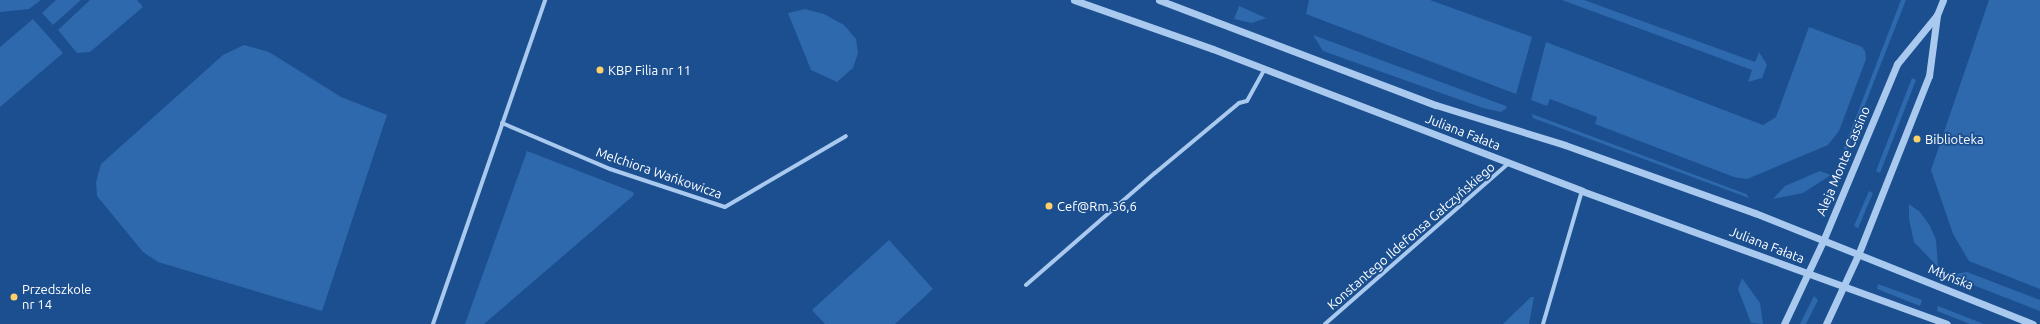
<!DOCTYPE html>
<html>
<head>
<meta charset="utf-8">
<style>
	body { margin:0 }
	#map { position:relative; width:2040px; height:324px; overflow:hidden; background:#1b4f8f; font-family:Ubuntu,sans-serif }
	div>[style] { position:absolute }
	.green>* { inset:0; background:#2e69ad }
	.minor>* { height:4px; margin:-2px; padding:0 2px; transform-origin:2px; border-radius:2px; background:#a9c9ee }
	.tertiary>* { height:7px; margin:-3.5px; padding:0 3.5px; transform-origin:3.5px; border-radius:3.5px; background:#a9c9ee }
	.dots>* { width:11px; height:11px; translate:-50% -50%; box-sizing:border-box; border:2px solid #1b4f8f; border-radius:50% }
	span { translate:-50% -50%; white-space:nowrap; text-align:center; line-height:1.15; -webkit-text-stroke:3.5px #1b4f8f; paint-order:stroke }
	.poi-label { font-size:13px; color:#fff }
	.left { translate:0 -50%; text-align:left }
	.street-label { font-size:13px; color:#fff }
</style>
</head>
<body>
<div id="map">
	<div class="green">
		<div style="clip-path:polygon(0 0,41px 0,29px 9px,0 12px)"></div>
		<div style="clip-path:polygon(56px 0,81px 0,53px 25px,42px 13px)"></div>
		<div style="clip-path:polygon(90px 0,137px 0,143px 7px,90px 52px,77px 53px,58px 30px)"></div>
		<div style="clip-path:polygon(1309px 0,1430px 0,1532px 37px,1516px 94px,1306px 14px)"></div>
		<div style="clip-path:polygon(1562px 0,1584px 0,1755px 62px,1759px 52px,1767px 65px,1762px 78px,1748px 82px,1752px 70px)"></div>
		<div style="clip-path:polygon(1901px 0,1906px 0,1846px 153px,1844px 148px)"></div>
		<div style="clip-path:polygon(1989px 0,2040px 0,2040px 289px,1969px 261px,1953px 234px,1931px 170px)"></div>
		<div style="clip-path:polygon(1239px 6px,1266px 18px,1252px 23px,1234px 19px)"></div>
		<div style="clip-path:polygon(805px 9px,824px 14px,844px 25px,856px 39px,858px 53px,853px 68px,837px 82px,811px 70px,788px 13px)"></div>
		<div style="clip-path:polygon(33px 19px,63px 53px,0 107px,0 47px)"></div>
		<div style="clip-path:polygon(1809px 27px,1862px 47px,1865px 51px,1866px 59px,1839px 131px,1828px 145px,1747px 179px,1734px 177px,1595px 124px,1597px 117px,1550px 99px,1547px 106px,1531px 100px,1546px 42px,1763px 125px,1776px 117px)"></div>
		<div style="clip-path:polygon(1313px 35px,1506px 106px,1507px 108px,1501px 112px,1483px 108px,1323px 51px)"></div>
		<div style="clip-path:polygon(244px 45px,269px 52px,341px 97px,387px 115px,322px 311px,158px 262px,143px 252px,97px 196px,96px 182px,101px 164px,223px 55px)"></div>
		<div style="clip-path:polygon(1912px 78px,1916px 80px,1880px 173px,1876px 171px)"></div>
		<div style="clip-path:polygon(1532px 114px,1746px 194px,1749px 198px,1533px 118px)"></div>
		<div style="clip-path:polygon(527px 151px,633px 192px,634px 195px,484px 324px,465px 324px)"></div>
		<div style="clip-path:polygon(1820px 171px,1831px 175px,1803px 193px,1773px 199px,1785px 186px)"></div>
		<div style="clip-path:polygon(1869px 191px,1873px 193px,1858px 228px,1854px 226px)"></div>
		<div style="clip-path:polygon(1909px 204px,1920px 212px,1930px 226px,1936px 240px,1938px 267px,1914px 242px,1909px 219px)"></div>
		<div style="clip-path:polygon(889px 240px,933px 289px,895px 324px,825px 324px,812px 310px)"></div>
		<div style="clip-path:polygon(1967px 272px,2040px 300px,2040px 311px,1955px 278px,1955px 274px)"></div>
		<div style="clip-path:polygon(1742px 278px,1760px 303px,1763px 324px,1751px 323px,1738px 289px)"></div>
		<div style="clip-path:polygon(1878px 284px,1922px 300px,1920px 306px,1877px 289px)"></div>
		<div style="clip-path:polygon(1814px 296px,1818px 300px,1806px 324px,1800px 324px)"></div>
		<div style="clip-path:polygon(1531px 297px,1534px 297px,1529px 324px,1503px 324px)"></div>
		<div style="clip-path:polygon(1938px 306px,1984px 324px,1970px 324px,1937px 311px)"></div>
	</div>
	<div class="minor">
		<div style="left:502px;top:123px;width:117px;rotate:23.1deg"></div>
		<div style="left:610px;top:169px;width:121px;rotate:18.3deg"></div>
		<div style="left:725px;top:207px;width:140px;rotate:-30.4deg"></div>
		<div style="left:1026px;top:285px;width:171px;rotate:-41deg"></div>
		<div style="left:1155px;top:173px;width:109px;rotate:-39.8deg"></div>
		<div style="left:1239px;top:103px;width:8px;rotate:-14deg"></div>
		<div style="left:1247px;top:101px;width:37px;rotate:-61deg"></div>
		<div style="left:433px;top:324px;width:343px;rotate:-70.9deg"></div>
		<div style="left:1325px;top:324px;width:244px;rotate:-41.2deg"></div>
		<div style="left:1543px;top:324px;width:139px;rotate:-73.7deg"></div>
	</div>
	<div class="tertiary">
		<div style="left:1074px;top:0;width:147px;rotate:19.4deg"></div>
		<div style="left:1213px;top:49px;width:395px;rotate:21deg"></div>
		<div style="left:1582px;top:191px;width:388px;rotate:20deg"></div>
		<div style="left:1159px;top:0;width:296px;rotate:20.8deg"></div>
		<div style="left:1436px;top:105px;width:135px;rotate:17.2deg"></div>
		<div style="left:1565px;top:145px;width:202px;rotate:19.7deg"></div>
		<div style="left:1755px;top:213px;width:299px;rotate:21.8deg"></div>
		<div style="left:1784px;top:324px;width:92px;rotate:-64.8deg"></div>
		<div style="left:1823px;top:241px;width:192px;rotate:-67.3deg"></div>
		<div style="left:1897px;top:64px;width:63px;rotate:-50.8deg"></div>
		<div style="left:1826px;top:324px;width:76px;rotate:-65.1deg"></div>
		<div style="left:1858px;top:255px;width:193px;rotate:-68.4deg"></div>
		<div style="left:1929px;top:76px;width:62px;rotate:-82.5deg"></div>
		<div style="left:1937px;top:15px;width:16px;rotate:-68deg"></div>
	</div>
	<div class="dots">
		<div style="left:600px;top:70px;background:#ffd166"></div>
		<div style="left:1917px;top:139px;background:#ffd166"></div>
		<div style="left:1049px;top:206px;background:#ffd166"></div>
		<div style="left:14px;top:297px;background:#ffd166"></div>
	</div>
	<div class="poi-label">
		<span class="left" style="left:608px;top:70px">KBP Filia nr 11</span>
		<span class="left" style="left:1925px;top:139px">Biblioteka</span>
		<span class="left" style="left:1057px;top:206px">Cef@Rm 36,6</span>
		<span class="left" style="left:22px;top:297px">Przedszkole<br>nr 14</span>
	</div>
	<div class="street-label">
		<span style="left:1463px;top:132px;rotate:21deg">Juliana Fałata</span>
		<span style="left:1843px;top:161px;rotate:-67deg">Aleja Monte Cassino</span>
		<span style="left:659px;top:173px;rotate:19deg">Melchiora Wańkowicza</span>
		<span style="left:1411px;top:236px;rotate:-41deg">Konstantego Ildefonsa Gałczyńskiego</span>
		<span style="left:1767px;top:245px;rotate:21deg">Juliana Fałata</span>
		<span style="left:1951px;top:277px;rotate:22deg">Młyńska</span>
	</div>
</div>
</body>
</html>
